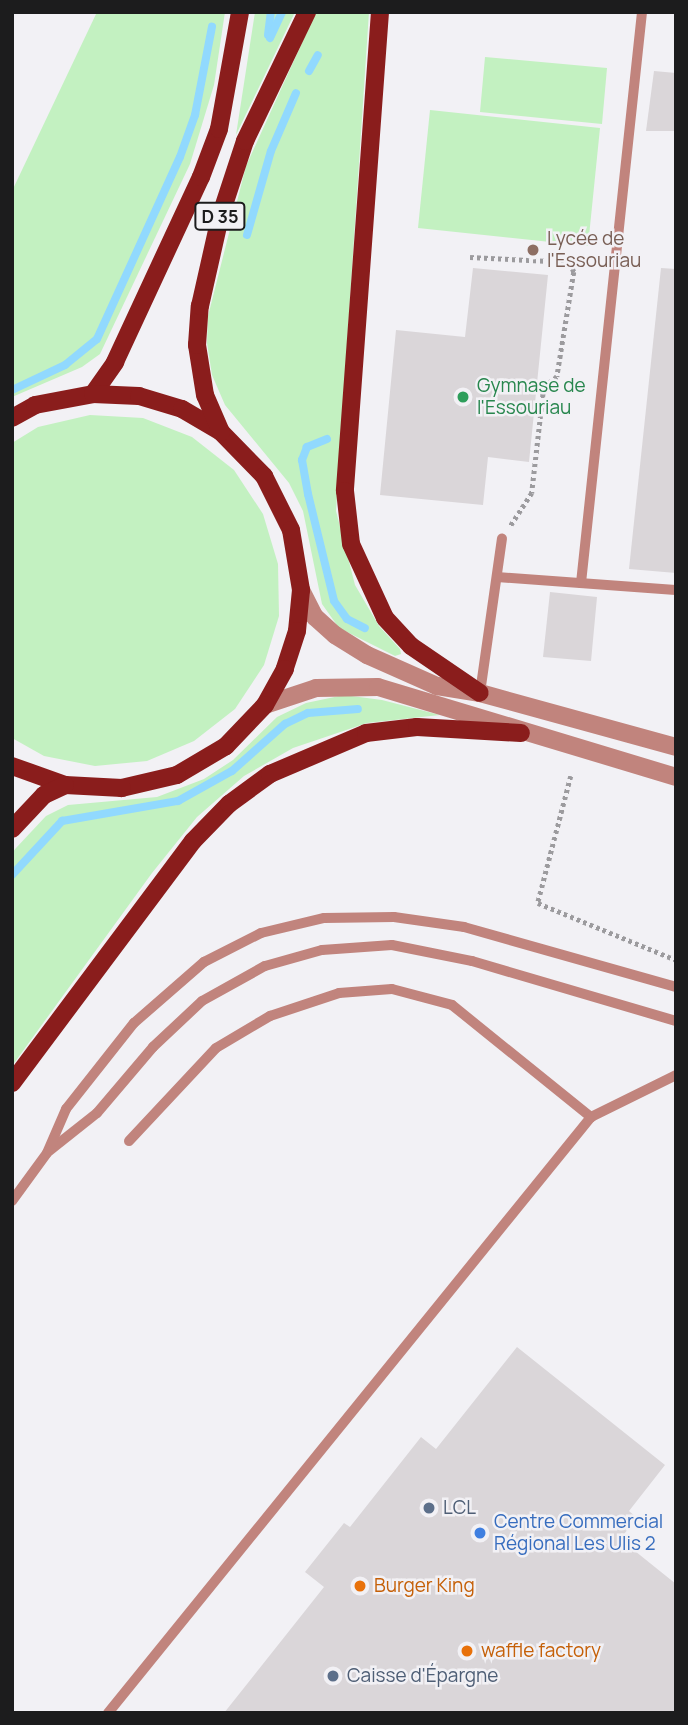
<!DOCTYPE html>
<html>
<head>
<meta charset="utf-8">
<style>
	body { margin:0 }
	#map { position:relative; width:688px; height:1725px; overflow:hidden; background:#f2f1f5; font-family:Manrope,sans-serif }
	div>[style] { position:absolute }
	.green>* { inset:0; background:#c3f1c1 }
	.stream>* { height:8px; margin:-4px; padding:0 4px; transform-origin:4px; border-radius:4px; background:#91d9fe }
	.building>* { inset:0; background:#dad6d9 }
	.path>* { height:4.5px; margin-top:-2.25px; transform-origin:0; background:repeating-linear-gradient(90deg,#9c9b9e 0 3.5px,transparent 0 7px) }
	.lane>* { height:10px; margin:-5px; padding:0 5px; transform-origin:5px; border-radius:5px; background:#c1847d }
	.street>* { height:18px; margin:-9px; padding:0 9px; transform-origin:9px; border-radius:9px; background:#c1847d }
	.primary>* { height:18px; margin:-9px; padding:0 9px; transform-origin:9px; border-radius:9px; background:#8a1d1c }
	.dots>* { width:19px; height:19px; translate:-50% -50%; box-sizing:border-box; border:4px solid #f2f1f5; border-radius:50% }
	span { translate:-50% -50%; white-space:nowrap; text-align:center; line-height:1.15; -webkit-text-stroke:5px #f2f1f5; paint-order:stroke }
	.shield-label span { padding:2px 5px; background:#f2f1f5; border:2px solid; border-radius:5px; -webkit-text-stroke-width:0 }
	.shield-label { font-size:18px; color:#1c1c1d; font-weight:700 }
	.education-label { font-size:19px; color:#785e54 }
	.left { translate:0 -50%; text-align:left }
	.leisure-label { font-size:19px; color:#27864d }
	.service-label { font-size:19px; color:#4e5e75 }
	.shop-label { font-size:19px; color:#366cbe }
	.food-label { font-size:19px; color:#c56008 }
	.frame { position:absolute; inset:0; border:14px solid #1c1c1d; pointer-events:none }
</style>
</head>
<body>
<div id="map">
	<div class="green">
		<div style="clip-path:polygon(97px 12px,225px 12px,214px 85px,190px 164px,100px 354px,82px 367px,12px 397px,12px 191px)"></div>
		<div style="clip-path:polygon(255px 12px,295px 12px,236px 135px)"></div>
		<div style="clip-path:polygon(316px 12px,369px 12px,336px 511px,355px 585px,379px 626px,400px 649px,401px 654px,395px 656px,339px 628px,322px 604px,303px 511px,289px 483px,225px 405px,212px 375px,207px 343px,208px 316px,246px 166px)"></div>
		<div style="clip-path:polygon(485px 57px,607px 68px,602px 124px,480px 112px)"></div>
		<div style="clip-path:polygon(430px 110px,600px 128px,588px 246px,418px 228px)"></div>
		<div style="clip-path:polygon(90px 415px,143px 418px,192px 437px,234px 470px,263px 514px,278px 564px,279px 616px,264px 665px,235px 709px,194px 741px,147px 761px,95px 766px,44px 756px,12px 738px,12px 443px,38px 427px)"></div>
		<div style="clip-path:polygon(344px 695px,382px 700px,440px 715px,367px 723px,293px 748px,244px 776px,197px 817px,152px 873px,12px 1066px,12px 853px,16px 848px,46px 816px,68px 805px,157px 797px,204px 779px,233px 760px,277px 717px,306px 703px)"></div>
	</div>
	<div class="stream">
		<div style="left:268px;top:35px;width:23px;rotate:-83deg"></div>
		<div style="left:270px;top:38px;width:29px;rotate:-65deg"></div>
		<div style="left:309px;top:71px;width:18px;rotate:-61deg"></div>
		<div style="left:247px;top:235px;width:87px;rotate:-74.1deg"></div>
		<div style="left:271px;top:151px;width:63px;rotate:-66.7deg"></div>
		<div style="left:12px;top:390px;width:59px;rotate:-25.3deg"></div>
		<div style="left:65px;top:365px;width:41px;rotate:-39.1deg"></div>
		<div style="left:97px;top:339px;width:200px;rotate:-65.5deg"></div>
		<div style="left:180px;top:157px;width:45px;rotate:-70.3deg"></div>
		<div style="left:195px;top:115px;width:90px;rotate:-79.1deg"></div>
		<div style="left:327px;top:439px;width:22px;rotate:158deg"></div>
		<div style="left:307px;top:447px;width:14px;rotate:111deg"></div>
		<div style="left:302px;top:460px;width:35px;rotate:80deg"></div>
		<div style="left:308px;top:494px;width:110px;rotate:76.3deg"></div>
		<div style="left:334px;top:601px;width:22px;rotate:54deg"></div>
		<div style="left:347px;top:619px;width:20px;rotate:27deg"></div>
		<div style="left:12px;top:875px;width:74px;rotate:-47.2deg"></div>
		<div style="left:62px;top:821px;width:118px;rotate:-9.8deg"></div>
		<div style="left:178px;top:801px;width:62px;rotate:-29.1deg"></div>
		<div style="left:232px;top:771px;width:71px;rotate:-41.6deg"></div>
		<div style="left:285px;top:724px;width:25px;rotate:-26deg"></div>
		<div style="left:308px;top:713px;width:50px;rotate:-4.6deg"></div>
	</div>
	<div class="building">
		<div style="clip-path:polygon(654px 71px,676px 73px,676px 131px,646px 131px)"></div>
		<div style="clip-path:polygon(473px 268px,548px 275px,529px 462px,488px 457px,483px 505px,380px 495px,396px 330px,465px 337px)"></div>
		<div style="clip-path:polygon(661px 268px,676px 269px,676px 573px,629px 569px)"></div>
		<div style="clip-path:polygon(550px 592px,597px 597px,591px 661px,543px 657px)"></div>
		<div style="clip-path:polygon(517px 1347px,665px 1465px,629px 1511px,637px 1518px,620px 1539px,676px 1584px,676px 1713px,224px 1713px,324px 1587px,305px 1572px,344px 1523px,350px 1527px,421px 1437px,436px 1449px)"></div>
	</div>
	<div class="path">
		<div style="left:470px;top:257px;width:100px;rotate:2.9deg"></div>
		<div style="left:570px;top:262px;width:11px;rotate:68deg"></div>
		<div style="left:574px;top:272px;width:106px;rotate:99.2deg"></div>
		<div style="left:557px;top:377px;width:16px;rotate:142deg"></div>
		<div style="left:544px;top:387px;width:107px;rotate:96.5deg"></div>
		<div style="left:532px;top:493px;width:40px;rotate:122.9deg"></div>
		<div style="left:571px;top:776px;width:131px;rotate:104.6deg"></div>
		<div style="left:538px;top:903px;width:149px;rotate:22.4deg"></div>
	</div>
	<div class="lane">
		<div style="left:497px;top:577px;width:179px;rotate:4.2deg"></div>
		<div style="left:581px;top:583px;width:574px;rotate:-83.9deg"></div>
		<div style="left:480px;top:693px;width:156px;rotate:-81.9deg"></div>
		<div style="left:129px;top:1141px;width:127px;rotate:-46.9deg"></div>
		<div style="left:216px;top:1048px;width:63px;rotate:-30.7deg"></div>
		<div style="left:270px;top:1016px;width:73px;rotate:-18.4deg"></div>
		<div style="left:339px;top:993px;width:53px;rotate:-4.3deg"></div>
		<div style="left:392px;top:989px;width:62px;rotate:14.9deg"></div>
		<div style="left:452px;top:1005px;width:179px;rotate:38.9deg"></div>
		<div style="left:49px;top:1151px;width:61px;rotate:-38.4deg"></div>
		<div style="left:97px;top:1113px;width:87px;rotate:-49.7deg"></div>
		<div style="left:153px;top:1047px;width:67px;rotate:-43.2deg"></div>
		<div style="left:202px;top:1001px;width:72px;rotate:-29.1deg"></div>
		<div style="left:265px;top:966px;width:59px;rotate:-15.7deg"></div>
		<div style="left:322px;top:950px;width:70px;rotate:-4.1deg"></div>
		<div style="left:392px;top:945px;width:82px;rotate:11.3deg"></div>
		<div style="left:472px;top:961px;width:213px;rotate:16.4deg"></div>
		<div style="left:12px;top:1201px;width:59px;rotate:-53.9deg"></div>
		<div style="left:47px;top:1153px;width:48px;rotate:-66.6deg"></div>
		<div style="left:66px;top:1109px;width:110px;rotate:-51.7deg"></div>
		<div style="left:134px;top:1023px;width:93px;rotate:-41.1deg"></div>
		<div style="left:204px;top:962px;width:64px;rotate:-27deg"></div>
		<div style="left:261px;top:933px;width:65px;rotate:-13.4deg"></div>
		<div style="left:324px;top:918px;width:70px;rotate:-0.8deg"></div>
		<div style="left:394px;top:917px;width:71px;rotate:8.1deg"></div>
		<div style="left:464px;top:927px;width:220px;rotate:15.8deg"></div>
		<div style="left:108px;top:1713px;width:767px;rotate:-50.98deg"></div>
		<div style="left:591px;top:1117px;width:95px;rotate:-26.3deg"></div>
	</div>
	<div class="street">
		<div style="left:301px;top:590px;width:30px;rotate:63deg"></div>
		<div style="left:315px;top:617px;width:27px;rotate:42deg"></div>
		<div style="left:335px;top:635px;width:38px;rotate:32deg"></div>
		<div style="left:367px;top:655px;width:77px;rotate:23.9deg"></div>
		<div style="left:437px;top:686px;width:44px;rotate:9.2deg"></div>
		<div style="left:480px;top:693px;width:203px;rotate:15.4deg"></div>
		<div style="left:265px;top:705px;width:54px;rotate:-18.4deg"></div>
		<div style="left:316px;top:688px;width:62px;rotate:-0.9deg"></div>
		<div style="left:378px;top:687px;width:311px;rotate:16.8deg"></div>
	</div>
	<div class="primary">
		<div style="left:380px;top:12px;width:480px;rotate:94.2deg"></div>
		<div style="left:345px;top:491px;width:53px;rotate:83.5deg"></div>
		<div style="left:351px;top:544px;width:81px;rotate:65.3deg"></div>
		<div style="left:385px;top:618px;width:38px;rotate:47deg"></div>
		<div style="left:411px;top:646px;width:83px;rotate:34.3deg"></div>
		<div style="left:93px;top:394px;width:39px;rotate:-55deg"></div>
		<div style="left:115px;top:362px;width:204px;rotate:-65.1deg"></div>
		<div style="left:201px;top:177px;width:51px;rotate:-69.4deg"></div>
		<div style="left:219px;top:129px;width:119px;rotate:-79.8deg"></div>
		<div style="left:12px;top:418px;width:26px;rotate:-29deg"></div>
		<div style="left:35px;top:405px;width:59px;rotate:-10.7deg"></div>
		<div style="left:93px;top:394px;width:46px;rotate:2.5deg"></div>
		<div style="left:139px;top:396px;width:45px;rotate:16.8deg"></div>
		<div style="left:182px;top:409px;width:45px;rotate:30.5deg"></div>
		<div style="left:221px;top:432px;width:62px;rotate:45.7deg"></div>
		<div style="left:264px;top:476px;width:60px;rotate:63.4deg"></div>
		<div style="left:291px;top:530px;width:61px;rotate:80.5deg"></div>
		<div style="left:301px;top:590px;width:41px;rotate:95.6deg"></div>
		<div style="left:297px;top:631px;width:40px;rotate:108deg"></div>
		<div style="left:285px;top:669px;width:41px;rotate:119.1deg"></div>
		<div style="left:265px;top:705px;width:57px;rotate:133.6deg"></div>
		<div style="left:226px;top:746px;width:57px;rotate:149.4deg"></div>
		<div style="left:177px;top:775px;width:57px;rotate:166.7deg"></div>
		<div style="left:122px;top:788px;width:57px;rotate:-177deg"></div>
		<div style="left:65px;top:785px;width:56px;rotate:-160.3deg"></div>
		<div style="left:221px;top:432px;width:40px;rotate:-113.4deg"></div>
		<div style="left:205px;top:395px;width:51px;rotate:-99.1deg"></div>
		<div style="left:197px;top:345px;width:39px;rotate:-86deg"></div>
		<div style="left:200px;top:306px;width:91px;rotate:-77.3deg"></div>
		<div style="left:220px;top:217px;width:80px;rotate:-71.8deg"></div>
		<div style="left:245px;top:141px;width:143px;rotate:-64.3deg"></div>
		<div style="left:12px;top:829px;width:47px;rotate:-46.7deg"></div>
		<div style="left:44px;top:795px;width:23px;rotate:-25deg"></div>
		<div style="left:12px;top:1083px;width:302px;rotate:-53.2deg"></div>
		<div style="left:193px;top:841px;width:52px;rotate:-45.8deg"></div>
		<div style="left:229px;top:804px;width:51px;rotate:-36.2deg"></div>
		<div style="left:270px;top:774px;width:104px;rotate:-23.1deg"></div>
		<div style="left:366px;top:733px;width:51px;rotate:-6.7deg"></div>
		<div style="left:417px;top:727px;width:104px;rotate:3.3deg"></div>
	</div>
	<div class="dots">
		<div style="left:533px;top:250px;background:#8d6e63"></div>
		<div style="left:463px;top:397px;background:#2e9e5b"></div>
		<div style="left:429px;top:1508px;background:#5c6f8a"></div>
		<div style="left:480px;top:1533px;background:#3f7fe0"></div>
		<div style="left:360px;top:1586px;background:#e8710a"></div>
		<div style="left:467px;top:1651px;background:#e8710a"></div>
		<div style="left:333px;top:1676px;background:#5c6f8a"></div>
	</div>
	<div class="shield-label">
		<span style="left:220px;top:216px">D 35</span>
	</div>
	<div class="education-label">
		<span class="left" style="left:547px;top:250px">Lycée de<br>l'Essouriau</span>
	</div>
	<div class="leisure-label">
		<span class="left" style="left:477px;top:397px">Gymnase de<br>l'Essouriau</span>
	</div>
	<div class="service-label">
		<span class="left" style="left:443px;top:1508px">LCL</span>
		<span class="left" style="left:347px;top:1676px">Caisse d'Épargne</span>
	</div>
	<div class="shop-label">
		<span class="left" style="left:494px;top:1533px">Centre Commercial<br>Régional Les Ulis 2</span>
	</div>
	<div class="food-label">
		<span class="left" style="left:374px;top:1586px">Burger King</span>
		<span class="left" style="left:481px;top:1651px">waffle factory</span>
	</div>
	<div class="frame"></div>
</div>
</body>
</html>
